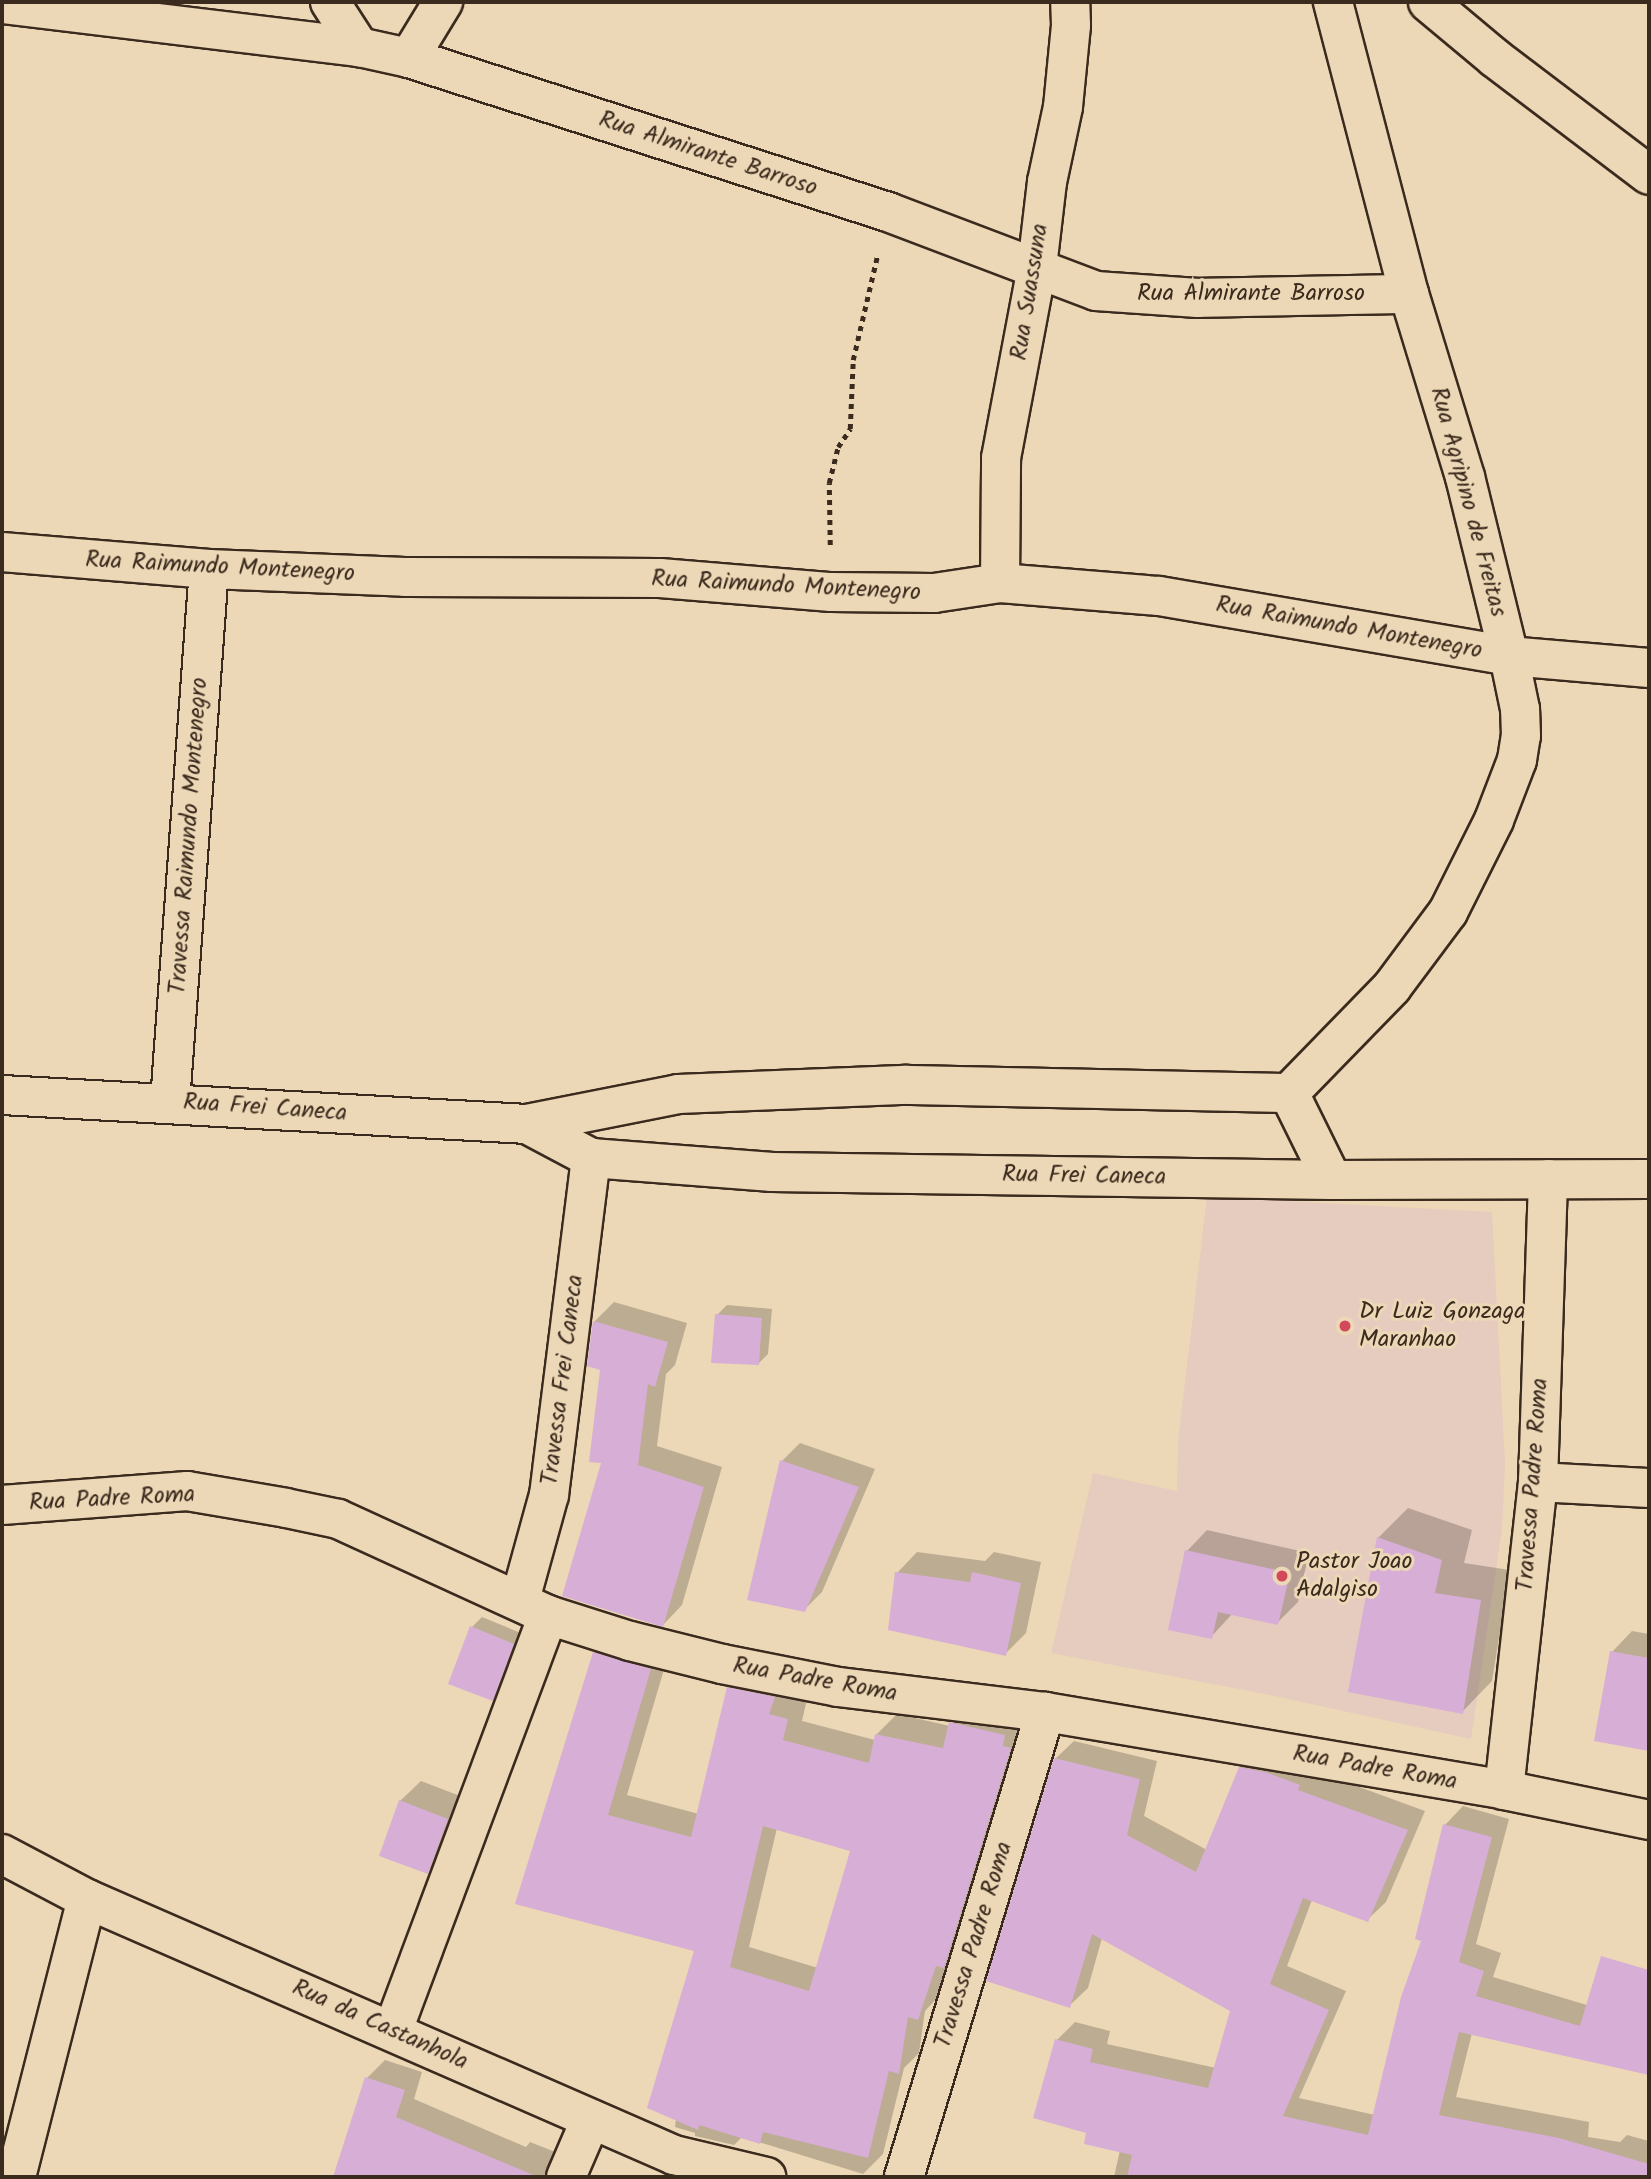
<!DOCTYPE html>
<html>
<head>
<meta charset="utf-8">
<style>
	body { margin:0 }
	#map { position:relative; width:1651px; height:2179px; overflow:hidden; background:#ecd8b6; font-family:Kalam,sans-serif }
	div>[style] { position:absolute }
	.built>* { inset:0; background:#e6cbbf }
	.shadow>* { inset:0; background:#0003 }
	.building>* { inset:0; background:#d7aed5 }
	.path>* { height:4.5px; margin-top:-2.25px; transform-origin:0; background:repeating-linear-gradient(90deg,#3b2a1e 0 5px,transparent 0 10px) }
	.roads { filter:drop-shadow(2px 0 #3b2a1e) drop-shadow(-2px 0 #3b2a1e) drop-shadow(0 2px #3b2a1e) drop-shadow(0 -2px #3b2a1e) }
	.minor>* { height:38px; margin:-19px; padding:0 19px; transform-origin:19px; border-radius:19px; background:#ecd8b6 }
	.dots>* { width:19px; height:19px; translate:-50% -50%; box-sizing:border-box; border:4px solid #ecd8b6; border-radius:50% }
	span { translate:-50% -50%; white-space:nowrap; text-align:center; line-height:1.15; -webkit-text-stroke:6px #ecd8b6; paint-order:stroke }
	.street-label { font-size:24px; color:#3b2a1e }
	.poi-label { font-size:24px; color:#3b2a1e }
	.left { translate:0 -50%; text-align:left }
	.frame { position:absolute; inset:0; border:4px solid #3b2a1e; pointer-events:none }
</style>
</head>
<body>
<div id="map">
	<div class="built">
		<div style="clip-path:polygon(1207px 1197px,1492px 1212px,1505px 1463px,1502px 1529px,1471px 1739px,1270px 1695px,1051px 1653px,1093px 1473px,1177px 1491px,1178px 1441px)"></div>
	</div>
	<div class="shadow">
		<div style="clip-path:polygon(614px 1302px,687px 1323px,675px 1365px,666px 1374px,657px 1446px,722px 1467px,682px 1605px,663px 1625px,603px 1462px,602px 1369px,589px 1365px,595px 1321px)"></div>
		<div style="clip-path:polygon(727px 1305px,772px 1309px,768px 1354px,758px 1364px,717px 1315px)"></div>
		<div style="clip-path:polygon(800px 1443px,875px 1469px,822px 1592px,804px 1610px,782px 1461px)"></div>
		<div style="clip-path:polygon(1408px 1508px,1472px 1530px,1464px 1563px,1510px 1570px,1492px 1681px,1462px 1712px,1378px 1538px)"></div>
		<div style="clip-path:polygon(1207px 1530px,1309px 1553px,1298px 1602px,1277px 1623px,1233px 1613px,1211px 1637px,1187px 1551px)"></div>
		<div style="clip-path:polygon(917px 1552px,985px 1561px,994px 1552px,1041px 1562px,1026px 1633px,1005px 1654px,897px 1573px)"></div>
		<div style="clip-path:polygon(482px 1617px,523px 1634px,502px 1689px,492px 1699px,472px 1627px)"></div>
		<div style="clip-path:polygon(1632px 1631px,1649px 1634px,1649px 1749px,1596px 1740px,1612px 1652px)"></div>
		<div style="clip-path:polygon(evenodd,615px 1633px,670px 1649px,627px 1795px,699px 1814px,728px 1688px,748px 1668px,807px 1699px,802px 1721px,875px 1740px,877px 1734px,897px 1714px,950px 1726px,971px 1703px,1024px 1716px,937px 1998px,925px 2011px,919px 2053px,904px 2068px,883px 2154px,863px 2174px,742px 2137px,734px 2145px,695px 2136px,695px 2133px,675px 2127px,697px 1950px,517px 1903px,595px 1653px,615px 1633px,777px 1828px,852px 1850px,818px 1968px,749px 1947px,777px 1828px)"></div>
		<div style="clip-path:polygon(1074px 1741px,1157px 1761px,1144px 1816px,1207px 1850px,1240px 1768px,1258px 1750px,1425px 1811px,1386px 1902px,1367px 1920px,1312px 1900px,1287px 1966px,1346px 1991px,1299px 2098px,1375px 2115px,1423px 1940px,1445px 1825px,1463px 1806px,1509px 1819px,1476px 1944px,1501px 1953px,1493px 1977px,1597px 2008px,1589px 2037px,1472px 2033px,1456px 2097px,1589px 2122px,1588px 2137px,1620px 2142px,1627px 2135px,1649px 2141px,1649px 2177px,1114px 2177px,1120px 2150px,1088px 2131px,1057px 2040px,1075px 2022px,1110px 2031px,1107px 2044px,1216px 2068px,1232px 2010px,1102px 1938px,1088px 1988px,1069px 2006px,1055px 1759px)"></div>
		<div style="clip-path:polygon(421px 1781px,468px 1799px,448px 1851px,427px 1872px,400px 1801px)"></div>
		<div style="clip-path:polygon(385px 2060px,422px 2072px,414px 2099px,526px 2147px,530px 2142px,563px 2155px,557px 2177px,335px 2177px,367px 2078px)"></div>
	</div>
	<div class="building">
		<div style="clip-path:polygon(715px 1314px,762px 1318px,759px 1365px,711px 1363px)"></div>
		<div style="clip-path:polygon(593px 1321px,668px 1342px,655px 1387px,648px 1384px,638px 1465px,704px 1487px,663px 1627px,562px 1596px,601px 1463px,589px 1462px,600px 1370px,587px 1366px)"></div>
		<div style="clip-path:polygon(780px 1460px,859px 1487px,805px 1612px,747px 1600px)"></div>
		<div style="clip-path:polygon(1377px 1537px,1442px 1560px,1435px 1593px,1481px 1600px,1463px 1714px,1348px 1692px)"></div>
		<div style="clip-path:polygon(1185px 1550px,1290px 1573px,1278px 1625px,1218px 1612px,1212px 1639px,1168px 1630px)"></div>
		<div style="clip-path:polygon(895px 1572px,970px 1582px,972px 1572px,1021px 1583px,1006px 1656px,888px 1630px)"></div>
		<div style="clip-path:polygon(470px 1626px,514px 1644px,493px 1701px,448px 1684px)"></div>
		<div style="clip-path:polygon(1610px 1651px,1649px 1658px,1649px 1751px,1594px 1741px)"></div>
		<div style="clip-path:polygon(evenodd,593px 1652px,651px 1669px,608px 1815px,691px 1837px,727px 1687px,775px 1697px,769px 1714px,788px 1719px,783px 1740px,869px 1763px,875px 1734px,943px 1748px,949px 1722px,1005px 1735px,1003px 1746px,1011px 1748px,944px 1968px,936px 1966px,918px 2020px,908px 2017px,899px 2074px,889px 2071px,868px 2158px,763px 2132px,760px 2144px,699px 2125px,698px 2130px,647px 2108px,694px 1951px,515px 1904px,593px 1652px,763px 1826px,850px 1851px,809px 1991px,730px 1967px,763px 1826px)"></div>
		<div style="clip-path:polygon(1054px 1758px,1140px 1779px,1127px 1835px,1196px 1872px,1239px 1767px,1265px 1772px,1300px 1785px,1298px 1790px,1408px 1830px,1368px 1922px,1303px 1898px,1270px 1984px,1329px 2010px,1283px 2116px,1368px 2135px,1401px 1997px,1421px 1941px,1415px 1939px,1443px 1824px,1492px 1837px,1459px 1962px,1484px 1971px,1476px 1996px,1580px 2026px,1578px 2032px,1601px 1956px,1649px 1970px,1649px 2075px,1459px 2032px,1439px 2115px,1559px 2138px,1649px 2164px,1649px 2177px,1127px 2177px,1132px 2155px,1084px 2144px,1086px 2133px,1033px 2118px,1055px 2039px,1093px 2049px,1090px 2062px,1208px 2088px,1230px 2011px,1092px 1934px,1070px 2008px,986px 1981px)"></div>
		<div style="clip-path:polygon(399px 1800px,448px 1819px,428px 1874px,379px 1856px)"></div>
		<div style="clip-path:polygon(365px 2077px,405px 2090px,396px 2117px,538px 2177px,333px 2177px)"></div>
	</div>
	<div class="path">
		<div style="left:830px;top:545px;width:62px;rotate:-90.9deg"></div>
		<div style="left:829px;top:483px;width:37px;rotate:-76deg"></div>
		<div style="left:838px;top:447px;width:22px;rotate:-56deg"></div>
		<div style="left:850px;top:429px;width:69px;rotate:-87.5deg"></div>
		<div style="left:853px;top:360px;width:106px;rotate:-76.9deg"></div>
	</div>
	<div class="roads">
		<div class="minor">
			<div style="left:330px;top:2px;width:54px;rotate:57.2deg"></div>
			<div style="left:1428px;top:2px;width:87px;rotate:39.9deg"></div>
			<div style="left:1495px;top:58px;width:193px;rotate:37.2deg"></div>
			<div style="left:2px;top:4px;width:360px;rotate:6.9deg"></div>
			<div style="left:359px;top:47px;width:51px;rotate:12.4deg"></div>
			<div style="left:409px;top:58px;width:503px;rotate:17.82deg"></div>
			<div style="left:888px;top:212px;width:222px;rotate:20.8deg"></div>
			<div style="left:1096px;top:291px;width:102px;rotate:3.9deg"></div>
			<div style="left:1198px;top:298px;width:211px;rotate:-1.1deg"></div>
			<div style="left:409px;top:58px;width:66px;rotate:-58.7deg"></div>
			<div style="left:2px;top:552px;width:208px;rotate:4.7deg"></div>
			<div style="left:209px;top:569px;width:196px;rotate:2.3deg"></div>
			<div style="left:405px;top:577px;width:255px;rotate:0.2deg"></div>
			<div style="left:660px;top:578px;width:172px;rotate:4.7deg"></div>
			<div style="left:831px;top:592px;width:103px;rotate:0.6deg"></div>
			<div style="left:934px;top:593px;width:67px;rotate:-8.6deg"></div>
			<div style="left:1000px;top:583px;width:160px;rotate:4.7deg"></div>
			<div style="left:1159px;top:596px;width:355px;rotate:9.7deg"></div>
			<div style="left:1509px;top:656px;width:141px;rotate:4.9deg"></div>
			<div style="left:1000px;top:583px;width:125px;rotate:-89.5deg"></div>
			<div style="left:1001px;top:458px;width:194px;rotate:-79.3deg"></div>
			<div style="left:1037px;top:267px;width:86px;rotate:-83.3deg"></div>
			<div style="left:1047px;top:182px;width:77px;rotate:-78deg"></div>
			<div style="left:1063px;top:107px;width:82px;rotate:-84.4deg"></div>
			<div style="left:1071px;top:25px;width:23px;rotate:-92deg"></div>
			<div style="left:2px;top:1095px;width:526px;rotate:3.16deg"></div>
			<div style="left:527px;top:1124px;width:72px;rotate:28deg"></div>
			<div style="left:591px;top:1158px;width:182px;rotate:4.4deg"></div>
			<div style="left:772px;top:1172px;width:560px;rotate:0.82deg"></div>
			<div style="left:1332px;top:1180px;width:317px;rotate:-0.2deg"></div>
			<div style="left:170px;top:1102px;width:534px;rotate:-85.82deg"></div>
			<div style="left:527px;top:1124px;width:154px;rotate:-11.2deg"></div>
			<div style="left:678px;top:1094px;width:229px;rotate:-2.3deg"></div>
			<div style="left:907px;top:1085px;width:382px;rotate:1.2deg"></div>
			<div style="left:1332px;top:1180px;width:97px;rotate:-116.3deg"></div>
			<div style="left:1289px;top:1093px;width:148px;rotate:-45.8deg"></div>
			<div style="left:1392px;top:987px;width:94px;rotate:-53.3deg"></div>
			<div style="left:1448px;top:912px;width:103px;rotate:-63.4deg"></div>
			<div style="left:1494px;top:820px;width:64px;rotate:-69deg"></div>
			<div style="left:1517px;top:760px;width:24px;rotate:-81deg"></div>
			<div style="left:1521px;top:736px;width:27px;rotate:-92deg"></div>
			<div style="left:1520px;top:709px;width:54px;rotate:-101.7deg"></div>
			<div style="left:1509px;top:656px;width:184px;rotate:-103.8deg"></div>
			<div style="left:1465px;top:477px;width:191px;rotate:-107deg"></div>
			<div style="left:1409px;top:294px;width:302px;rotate:-104.6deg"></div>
			<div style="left:1538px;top:1482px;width:111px;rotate:3.1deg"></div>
			<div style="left:2px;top:1505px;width:186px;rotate:-4.3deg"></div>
			<div style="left:187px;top:1491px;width:100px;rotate:9.7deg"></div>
			<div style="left:286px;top:1508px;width:53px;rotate:11.9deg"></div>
			<div style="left:338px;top:1519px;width:231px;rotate:24.6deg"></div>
			<div style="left:548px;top:1615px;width:86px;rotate:17.6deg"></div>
			<div style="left:630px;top:1641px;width:95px;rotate:14deg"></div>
			<div style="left:722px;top:1664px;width:118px;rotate:11.2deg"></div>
			<div style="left:838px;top:1687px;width:209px;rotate:6.9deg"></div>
			<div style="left:1045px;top:1712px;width:466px;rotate:9.6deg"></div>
			<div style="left:1504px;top:1790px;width:148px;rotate:11.7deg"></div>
			<div style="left:520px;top:1600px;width:109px;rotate:-74.6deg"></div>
			<div style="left:549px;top:1495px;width:340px;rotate:-82.9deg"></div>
			<div style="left:1504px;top:1790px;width:310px;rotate:-83.7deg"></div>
			<div style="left:1538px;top:1482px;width:303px;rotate:-88.1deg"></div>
			<div style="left:2px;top:1854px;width:96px;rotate:27.9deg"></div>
			<div style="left:87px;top:1899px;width:640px;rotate:23.56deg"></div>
			<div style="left:674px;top:2155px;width:95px;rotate:13.4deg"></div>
			<div style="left:393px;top:2030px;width:443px;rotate:-69.5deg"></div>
			<div style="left:16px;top:2177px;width:287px;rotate:-75.7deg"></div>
			<div style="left:566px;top:2177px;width:63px;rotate:-66.7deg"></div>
			<div style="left:904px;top:2177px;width:486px;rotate:-73.1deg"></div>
		</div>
	</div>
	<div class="dots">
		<div style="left:1345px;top:1326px;background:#d1495b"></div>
		<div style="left:1282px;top:1576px;background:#d1495b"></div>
	</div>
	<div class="street-label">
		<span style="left:708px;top:154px;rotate:18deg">Rua Almirante Barroso</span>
		<span style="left:1030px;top:292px;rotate:-81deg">Rua Suassuna</span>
		<span style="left:1251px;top:294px">Rua Almirante Barroso</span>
		<span style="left:1468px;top:502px;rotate:75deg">Rua Agripino de Freitas</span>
		<span style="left:220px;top:567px;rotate:3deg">Rua Raimundo Montenegro</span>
		<span style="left:786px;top:586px;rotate:3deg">Rua Raimundo Montenegro</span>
		<span style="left:1349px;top:628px;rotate:10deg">Rua Raimundo Montenegro</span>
		<span style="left:189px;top:836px;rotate:-86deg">Travessa Raimundo Montenegro</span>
		<span style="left:265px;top:1108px;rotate:4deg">Rua Frei Caneca</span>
		<span style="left:1084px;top:1176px;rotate:1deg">Rua Frei Caneca</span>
		<span style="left:563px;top:1380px;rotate:-83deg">Travessa Frei Caneca</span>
		<span style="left:1533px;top:1485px;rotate:-86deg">Travessa Padre Roma</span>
		<span style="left:112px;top:1499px;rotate:-3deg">Rua Padre Roma</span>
		<span style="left:815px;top:1680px;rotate:10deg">Rua Padre Roma</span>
		<span style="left:1375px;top:1768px;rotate:10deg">Rua Padre Roma</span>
		<span style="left:974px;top:1945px;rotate:-73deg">Travessa Padre Roma</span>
		<span style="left:380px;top:2025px;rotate:24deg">Rua da Castanhola</span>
	</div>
	<div class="poi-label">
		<span class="left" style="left:1359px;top:1326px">Dr Luiz Gonzaga<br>Maranhao</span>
		<span class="left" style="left:1296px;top:1576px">Pastor Joao<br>Adalgiso</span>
	</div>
	<div class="frame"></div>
</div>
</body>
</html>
